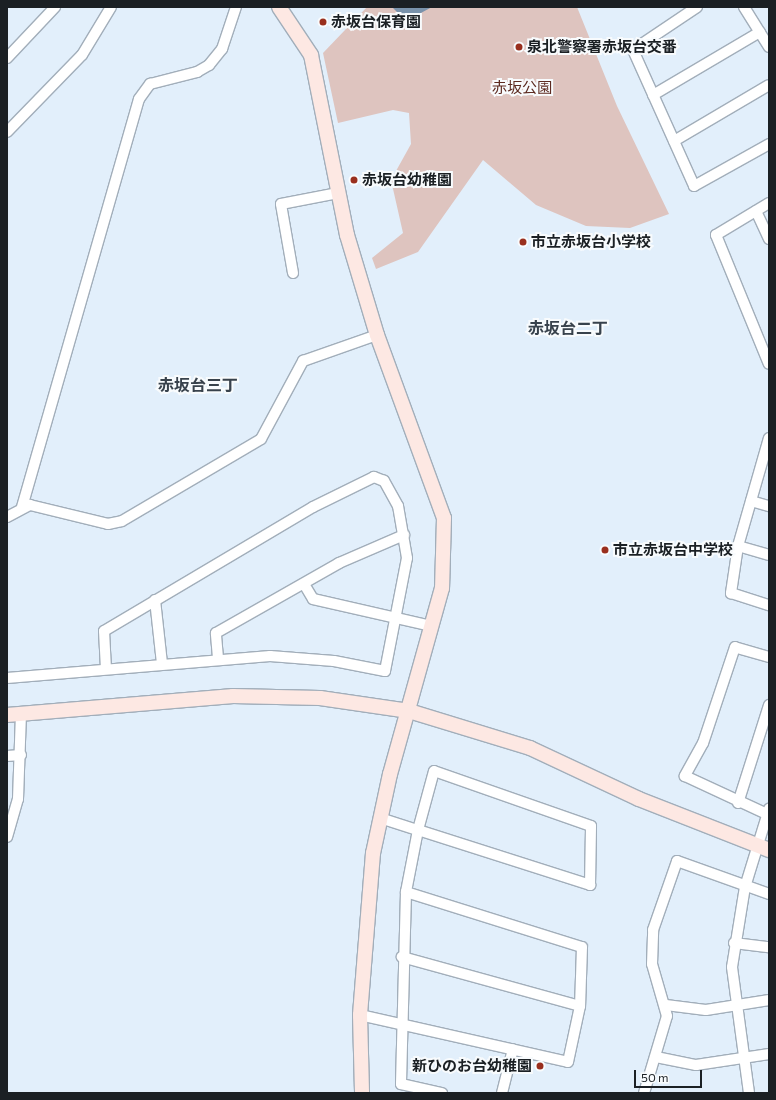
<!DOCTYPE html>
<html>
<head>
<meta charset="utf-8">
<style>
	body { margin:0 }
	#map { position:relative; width:776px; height:1100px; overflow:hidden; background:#e2effb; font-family:Commissioner,"Noto Sans JP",sans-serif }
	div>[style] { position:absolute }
	.green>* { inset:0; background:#dec4bf }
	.water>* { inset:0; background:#7992ab }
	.roads { filter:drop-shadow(1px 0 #a2aeba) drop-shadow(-1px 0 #a2aeba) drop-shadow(0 1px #a2aeba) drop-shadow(0 -1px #a2aeba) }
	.street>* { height:10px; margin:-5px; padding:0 5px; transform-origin:5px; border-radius:5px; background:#fff }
	.secondary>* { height:14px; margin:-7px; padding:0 7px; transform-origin:7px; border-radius:7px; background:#fde8e3 }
	.dots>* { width:11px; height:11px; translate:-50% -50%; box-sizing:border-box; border:2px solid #f8fbfd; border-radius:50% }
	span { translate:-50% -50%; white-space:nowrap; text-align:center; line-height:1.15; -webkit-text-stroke:4px #f8fbfd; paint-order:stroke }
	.poi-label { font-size:15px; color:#1b2024; font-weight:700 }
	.left { translate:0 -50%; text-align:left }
	.right { translate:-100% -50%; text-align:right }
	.park-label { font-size:15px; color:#5d2b21 }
	.neighbourhood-label { font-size:16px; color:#38424c; font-weight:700 }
	.frame { position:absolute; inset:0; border:8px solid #1b2024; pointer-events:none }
	.scale { position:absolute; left:634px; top:1070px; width:68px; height:18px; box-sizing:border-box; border:2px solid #1b2024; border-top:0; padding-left:5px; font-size:12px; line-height:14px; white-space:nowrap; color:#1b2024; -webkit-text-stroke:3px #f8fbfd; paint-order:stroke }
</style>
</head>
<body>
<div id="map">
	<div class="green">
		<div style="clip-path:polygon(367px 7px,577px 7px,617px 106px,669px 214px,630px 228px,586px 226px,536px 205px,483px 160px,418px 252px,376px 269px,372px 258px,403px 233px,391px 180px,411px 144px,409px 113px,393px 110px,338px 123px,323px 53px)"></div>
	</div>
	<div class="water">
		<div style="clip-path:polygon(392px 7px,432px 7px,419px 14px,401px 16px)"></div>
	</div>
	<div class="roads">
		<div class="street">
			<div style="left:697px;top:7px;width:77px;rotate:146.1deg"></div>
			<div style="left:633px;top:50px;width:149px;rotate:65.8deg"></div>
			<div style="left:694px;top:186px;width:86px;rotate:-29.2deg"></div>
			<div style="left:744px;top:7px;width:47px;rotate:58deg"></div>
			<div style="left:7px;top:58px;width:70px;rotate:-46.7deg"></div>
			<div style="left:653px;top:95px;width:124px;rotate:-30.5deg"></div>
			<div style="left:7px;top:132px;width:107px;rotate:-45.8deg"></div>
			<div style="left:82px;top:55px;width:56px;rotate:-58.9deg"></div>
			<div style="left:674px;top:141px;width:110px;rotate:-30.5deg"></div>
			<div style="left:769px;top:203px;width:62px;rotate:148.9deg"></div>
			<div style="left:716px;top:235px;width:139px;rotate:67.7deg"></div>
			<div style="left:756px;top:211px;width:31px;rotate:65deg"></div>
			<div style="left:293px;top:273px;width:70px;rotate:-99.9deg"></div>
			<div style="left:281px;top:204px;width:58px;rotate:-10.9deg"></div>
			<div style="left:769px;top:438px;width:112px;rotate:106deg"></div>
			<div style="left:738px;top:546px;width:48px;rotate:98.5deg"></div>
			<div style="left:731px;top:593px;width:40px;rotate:18deg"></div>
			<div style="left:751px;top:501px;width:19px;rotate:16deg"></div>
			<div style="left:22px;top:507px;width:424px;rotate:-74deg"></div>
			<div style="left:139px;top:99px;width:19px;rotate:-54deg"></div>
			<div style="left:150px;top:84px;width:49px;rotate:-14.3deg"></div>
			<div style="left:197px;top:72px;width:14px;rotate:-30deg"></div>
			<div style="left:209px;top:65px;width:21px;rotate:-51deg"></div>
			<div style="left:222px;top:49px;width:44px;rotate:-71.6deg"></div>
			<div style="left:7px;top:517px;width:26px;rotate:-28deg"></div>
			<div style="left:30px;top:505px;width:80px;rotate:13.7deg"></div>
			<div style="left:108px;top:524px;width:14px;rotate:-12deg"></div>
			<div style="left:122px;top:521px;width:161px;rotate:-30.5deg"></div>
			<div style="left:261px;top:439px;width:89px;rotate:-61.7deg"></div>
			<div style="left:303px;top:361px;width:78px;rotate:-19.4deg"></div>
			<div style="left:738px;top:546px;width:32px;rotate:16deg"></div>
			<div style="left:304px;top:584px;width:17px;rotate:59deg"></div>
			<div style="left:313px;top:599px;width:122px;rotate:12.8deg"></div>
			<div style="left:155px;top:600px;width:63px;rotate:83.7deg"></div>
			<div style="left:769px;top:657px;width:35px;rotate:-164deg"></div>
			<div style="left:735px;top:647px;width:101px;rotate:108.4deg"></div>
			<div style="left:703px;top:743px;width:38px;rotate:119deg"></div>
			<div style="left:685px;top:776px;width:93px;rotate:24.9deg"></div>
			<div style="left:218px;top:658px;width:25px;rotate:-95deg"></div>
			<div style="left:216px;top:633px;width:142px;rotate:-29.6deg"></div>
			<div style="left:339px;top:563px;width:71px;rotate:-23.3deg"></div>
			<div style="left:7px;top:678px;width:264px;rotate:-4.8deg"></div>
			<div style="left:270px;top:656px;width:64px;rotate:4.5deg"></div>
			<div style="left:334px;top:661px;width:52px;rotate:11.1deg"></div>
			<div style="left:385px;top:671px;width:115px;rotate:-79deg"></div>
			<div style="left:407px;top:558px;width:53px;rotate:-99.8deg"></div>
			<div style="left:398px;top:506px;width:29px;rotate:-119deg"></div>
			<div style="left:384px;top:481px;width:11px;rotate:-158deg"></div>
			<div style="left:374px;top:477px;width:68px;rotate:153.8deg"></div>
			<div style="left:313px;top:507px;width:243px;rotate:149.3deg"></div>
			<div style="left:104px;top:631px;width:38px;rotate:87deg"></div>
			<div style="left:7px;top:756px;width:14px;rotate:-4deg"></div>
			<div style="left:738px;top:803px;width:103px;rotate:-72.4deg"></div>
			<div style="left:380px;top:818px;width:40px;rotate:18deg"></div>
			<div style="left:418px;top:830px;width:181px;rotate:17.7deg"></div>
			<div style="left:590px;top:885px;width:59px;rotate:-89deg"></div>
			<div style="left:591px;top:826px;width:166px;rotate:-160.7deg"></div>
			<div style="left:434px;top:771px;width:61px;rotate:105.2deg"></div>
			<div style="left:418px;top:830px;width:63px;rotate:101deg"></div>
			<div style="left:406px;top:892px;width:192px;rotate:91.5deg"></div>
			<div style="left:401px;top:1084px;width:42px;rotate:12.4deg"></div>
			<div style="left:7px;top:837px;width:40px;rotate:-74deg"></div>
			<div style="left:18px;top:799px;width:84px;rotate:-88deg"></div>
			<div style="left:406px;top:892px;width:184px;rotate:17.4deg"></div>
			<div style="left:582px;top:947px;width:59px;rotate:91.9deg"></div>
			<div style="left:734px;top:943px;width:35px;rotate:7deg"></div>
			<div style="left:666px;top:1005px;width:40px;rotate:7.1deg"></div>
			<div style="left:706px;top:1010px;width:64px;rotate:-9deg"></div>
			<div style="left:360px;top:1015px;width:213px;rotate:12.7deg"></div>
			<div style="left:568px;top:1062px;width:57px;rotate:-77.9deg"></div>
			<div style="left:580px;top:1006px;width:185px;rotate:-164.6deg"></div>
			<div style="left:656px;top:1057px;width:41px;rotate:11.3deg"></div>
			<div style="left:696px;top:1065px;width:74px;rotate:-8.6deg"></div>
			<div style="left:502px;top:1093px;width:45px;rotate:-76deg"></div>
			<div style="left:644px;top:1093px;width:80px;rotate:-73.4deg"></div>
			<div style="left:667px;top:1016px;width:54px;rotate:-106.1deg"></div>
			<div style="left:652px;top:964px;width:34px;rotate:-88deg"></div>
			<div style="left:653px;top:930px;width:73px;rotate:-70.8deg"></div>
			<div style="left:677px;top:861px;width:98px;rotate:19.7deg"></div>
			<div style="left:749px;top:1093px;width:127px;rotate:-97.7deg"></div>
			<div style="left:732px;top:967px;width:81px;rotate:-80.8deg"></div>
			<div style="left:745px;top:887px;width:82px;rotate:-72.9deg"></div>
		</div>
		<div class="secondary">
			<div style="left:279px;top:7px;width:58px;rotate:56.3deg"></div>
			<div style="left:311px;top:55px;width:184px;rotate:78.7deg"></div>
			<div style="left:347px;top:235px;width:104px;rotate:73.3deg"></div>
			<div style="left:377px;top:335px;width:195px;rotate:69.9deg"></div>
			<div style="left:444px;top:518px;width:70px;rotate:91.6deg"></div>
			<div style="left:442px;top:588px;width:193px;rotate:105.6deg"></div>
			<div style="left:390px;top:774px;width:81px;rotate:102.1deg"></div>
			<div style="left:373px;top:853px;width:163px;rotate:94.6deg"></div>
			<div style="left:360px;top:1015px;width:78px;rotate:88.5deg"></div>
			<div style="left:7px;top:715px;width:227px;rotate:-4.8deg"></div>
			<div style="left:233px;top:696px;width:87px;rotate:1.3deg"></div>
			<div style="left:320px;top:698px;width:90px;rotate:8.3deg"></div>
			<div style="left:409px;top:711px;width:127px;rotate:17deg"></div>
			<div style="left:530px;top:748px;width:120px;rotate:25.1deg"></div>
			<div style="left:639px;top:799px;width:140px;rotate:21.4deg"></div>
		</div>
	</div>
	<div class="dots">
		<div style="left:323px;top:22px;background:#992f1e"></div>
		<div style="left:519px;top:47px;background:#992f1e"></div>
		<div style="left:354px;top:180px;background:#992f1e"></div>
		<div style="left:523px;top:242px;background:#992f1e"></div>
		<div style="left:605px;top:550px;background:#992f1e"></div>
		<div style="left:540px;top:1066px;background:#992f1e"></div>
	</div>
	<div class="poi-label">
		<span class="left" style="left:331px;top:22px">赤坂台保育園</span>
		<span class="left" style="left:527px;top:47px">泉北警察署赤坂台交番</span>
		<span class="left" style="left:362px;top:180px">赤坂台幼稚園</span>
		<span class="left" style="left:531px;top:242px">市立赤坂台小学校</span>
		<span class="left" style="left:613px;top:550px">市立赤坂台中学校</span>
		<span class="right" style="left:532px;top:1066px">新ひのお台幼稚園</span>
	</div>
	<div class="park-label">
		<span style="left:522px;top:88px">赤坂公園</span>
	</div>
	<div class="neighbourhood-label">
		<span style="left:568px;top:328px">赤坂台二丁</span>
		<span style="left:198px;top:385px">赤坂台三丁</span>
	</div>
	<div class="frame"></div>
	<div class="scale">50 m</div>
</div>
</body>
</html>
